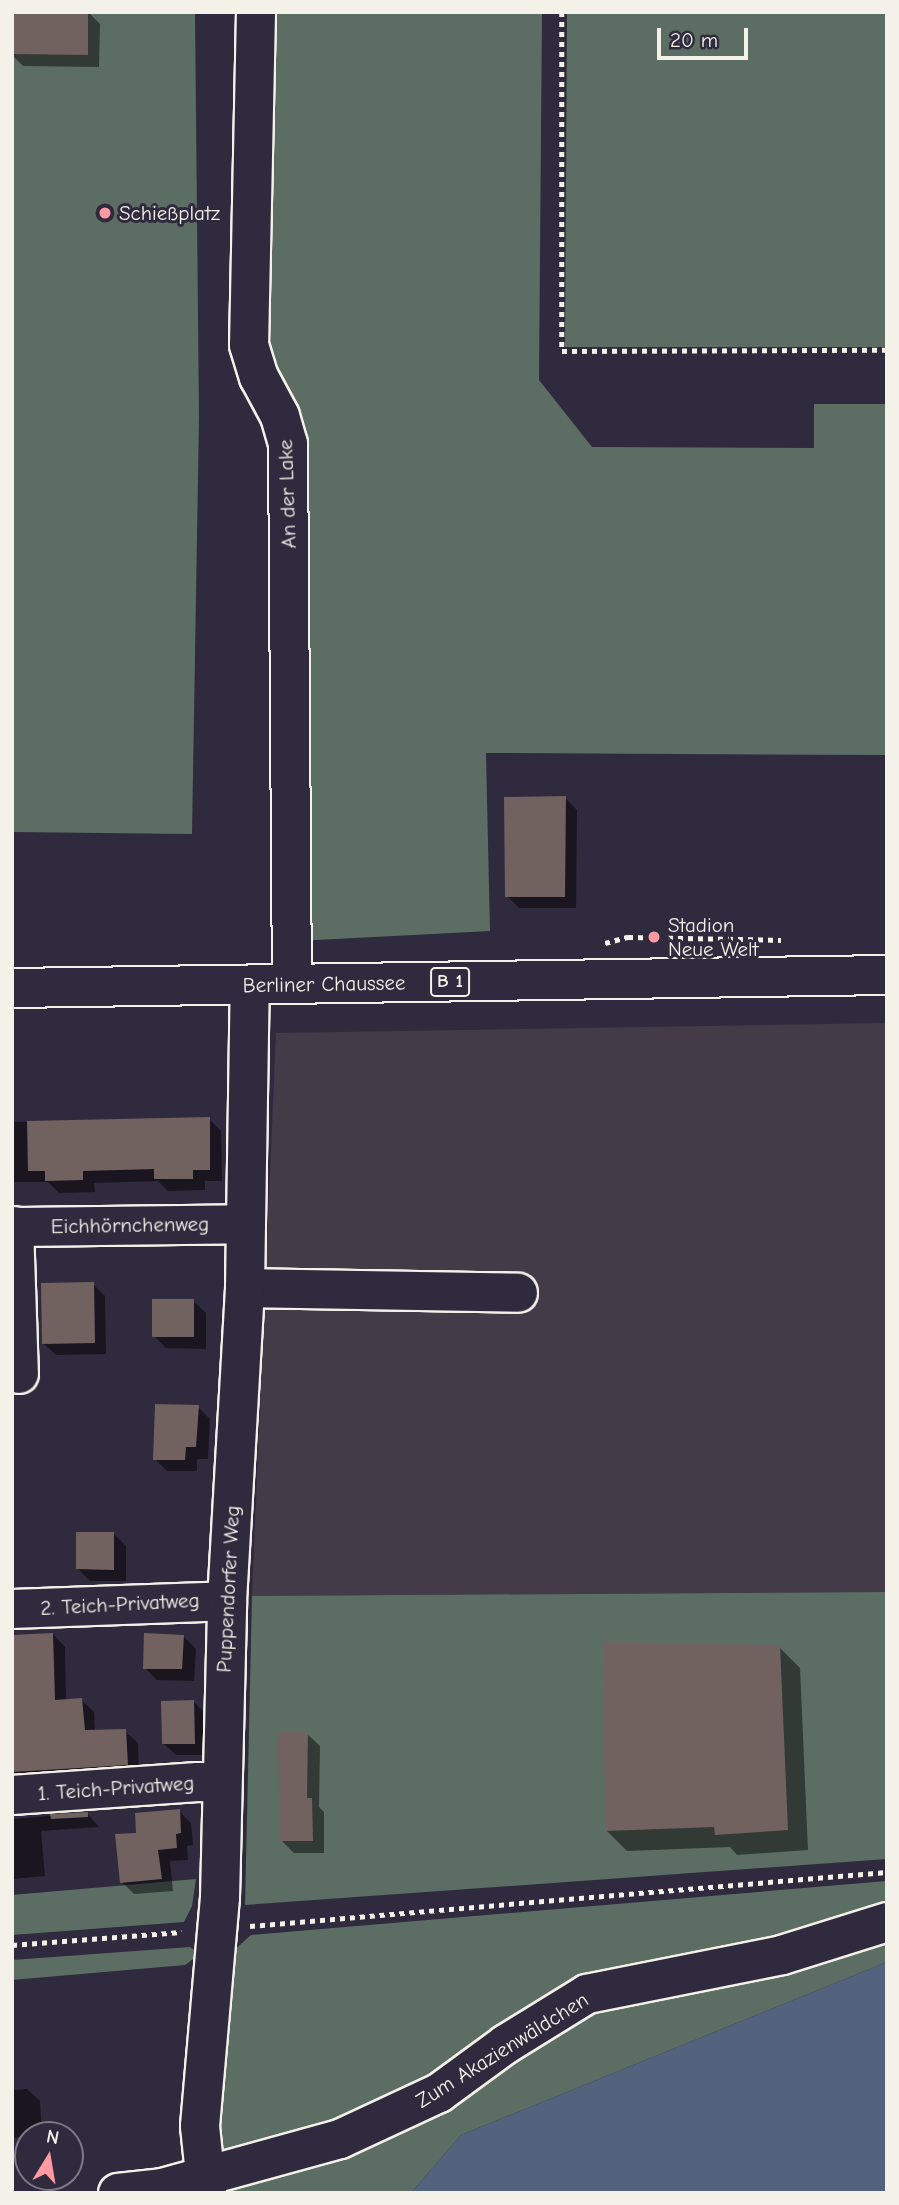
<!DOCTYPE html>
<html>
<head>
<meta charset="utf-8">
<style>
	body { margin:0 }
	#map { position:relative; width:899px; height:2205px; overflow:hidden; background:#2f2a3d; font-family:"Comic Neue",sans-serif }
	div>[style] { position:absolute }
	.built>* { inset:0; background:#433b47 }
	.green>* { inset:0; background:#5c6d64 }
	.water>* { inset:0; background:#53637e }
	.shadow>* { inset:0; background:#0007 }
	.building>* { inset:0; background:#71625f }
	.path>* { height:4.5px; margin-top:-2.25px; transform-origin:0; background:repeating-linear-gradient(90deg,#f4f1e8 0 5px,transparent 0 10px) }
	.roads { filter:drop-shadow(2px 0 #f4f1e8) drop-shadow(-2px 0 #f4f1e8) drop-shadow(0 2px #f4f1e8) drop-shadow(0 -2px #f4f1e8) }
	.minor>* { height:38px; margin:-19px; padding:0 19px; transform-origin:19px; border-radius:19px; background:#2f2a3d }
	.major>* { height:38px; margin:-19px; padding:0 19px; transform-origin:19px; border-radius:19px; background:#2f2a3d }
	.dots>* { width:19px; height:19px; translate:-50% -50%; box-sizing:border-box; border:4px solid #2f2a3d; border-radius:50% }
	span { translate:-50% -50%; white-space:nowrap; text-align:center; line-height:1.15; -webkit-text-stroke:6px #2f2a3d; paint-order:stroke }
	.shield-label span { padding:2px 5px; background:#2f2a3d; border:2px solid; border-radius:5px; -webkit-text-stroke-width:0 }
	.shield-label { font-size:19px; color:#f4f1e8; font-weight:700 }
	.poi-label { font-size:21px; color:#f4f1e8 }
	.left { translate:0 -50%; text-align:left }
	.street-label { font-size:21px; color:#f4f1e8 }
	.frame { position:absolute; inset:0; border:14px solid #f4f1e8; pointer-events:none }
	.north { position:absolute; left:14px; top:2121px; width:70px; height:70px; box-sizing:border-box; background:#2f2a3d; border:2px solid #7e7a81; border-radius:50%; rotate:11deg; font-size:19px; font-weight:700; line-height:28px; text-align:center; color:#f4f1e8 }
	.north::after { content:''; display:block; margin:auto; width:24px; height:32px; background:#ff9aa2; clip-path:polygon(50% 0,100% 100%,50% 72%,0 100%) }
	.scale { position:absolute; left:657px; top:28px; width:91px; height:32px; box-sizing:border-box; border:4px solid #f4f1e8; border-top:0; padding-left:9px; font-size:21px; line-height:24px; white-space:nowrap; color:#f4f1e8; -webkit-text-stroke:5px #2f2a3d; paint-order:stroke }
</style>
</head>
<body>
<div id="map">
	<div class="built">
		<div style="clip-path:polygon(887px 1023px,887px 1592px,252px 1596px,276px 1033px)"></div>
	</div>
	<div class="green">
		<div style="clip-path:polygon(12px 12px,195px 12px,199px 417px,192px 834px,12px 832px)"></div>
		<div style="clip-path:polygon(276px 12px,542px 12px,539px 380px,592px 447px,814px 448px,814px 404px,887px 404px,887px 755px,486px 753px,490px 931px,297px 941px,267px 346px)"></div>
		<div style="clip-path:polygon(567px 12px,887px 12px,887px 347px,565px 347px)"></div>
		<div style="clip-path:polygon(887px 1592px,887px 1859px,245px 1905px,252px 1596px)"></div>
		<div style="clip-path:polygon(196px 1879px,192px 1906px,184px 1922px,12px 1935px,12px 1895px)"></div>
		<div style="clip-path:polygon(887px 1881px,887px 1962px,461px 2135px,411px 2193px,226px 2193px,218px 2122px,231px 1953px,251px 1935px)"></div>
		<div style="clip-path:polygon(190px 1947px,200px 1954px,185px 1965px,12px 1980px,12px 1960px)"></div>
	</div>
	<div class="water">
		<div style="clip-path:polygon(887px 1962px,887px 2193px,411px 2193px,461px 2135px)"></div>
	</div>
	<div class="shadow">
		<div style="clip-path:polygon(12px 12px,88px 12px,100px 24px,99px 67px,23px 66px,12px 55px)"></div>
		<div style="clip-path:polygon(565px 798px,577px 810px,576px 908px,519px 908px,507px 896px)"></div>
		<div style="clip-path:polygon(209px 1119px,221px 1131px,222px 1181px,205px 1181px,205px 1190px,168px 1191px,158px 1181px,94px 1183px,95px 1192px,59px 1193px,48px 1182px,12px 1182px,12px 1122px)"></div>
		<div style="clip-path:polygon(93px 1284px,105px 1296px,106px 1354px,56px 1355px,43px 1343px)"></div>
		<div style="clip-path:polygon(193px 1301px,206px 1313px,206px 1349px,166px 1348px,154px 1336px)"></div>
		<div style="clip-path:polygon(198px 1407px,210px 1419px,208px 1459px,197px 1459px,197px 1471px,167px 1471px,155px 1459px)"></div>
		<div style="clip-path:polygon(114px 1534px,126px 1546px,126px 1581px,90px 1581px,78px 1569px)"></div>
		<div style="clip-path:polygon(53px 1634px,65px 1647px,66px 1701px,81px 1700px,94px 1712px,95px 1732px,125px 1731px,138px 1743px,139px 1777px,12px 1776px,12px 1766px)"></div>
		<div style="clip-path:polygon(184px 1637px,196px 1649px,194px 1681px,157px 1680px,145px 1668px)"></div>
		<div style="clip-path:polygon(779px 1647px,800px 1668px,808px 1850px,737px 1855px,730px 1847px,627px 1851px,606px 1830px)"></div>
		<div style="clip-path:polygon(194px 1702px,206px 1714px,206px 1755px,176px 1755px,163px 1743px)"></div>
		<div style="clip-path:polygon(307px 1734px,320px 1746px,319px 1807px,324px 1812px,324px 1853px,294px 1853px,281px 1840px)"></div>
		<div style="clip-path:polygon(179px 1811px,191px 1823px,193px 1845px,187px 1846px,188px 1860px,170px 1861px,173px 1891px,134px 1894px,122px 1882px,138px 1835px)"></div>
		<div style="clip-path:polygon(87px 1813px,99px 1827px,41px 1831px,45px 1876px,12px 1879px,12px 1819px)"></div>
		<div style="clip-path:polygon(27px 2089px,40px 2101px,42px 2135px,12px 2138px,12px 2090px)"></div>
	</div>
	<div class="building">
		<div style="clip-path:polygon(12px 12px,88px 12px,88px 55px,12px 54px)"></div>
		<div style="clip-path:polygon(566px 796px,565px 897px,505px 897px,504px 797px)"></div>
		<div style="clip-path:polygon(210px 1117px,210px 1170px,193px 1170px,193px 1179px,154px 1179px,154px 1169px,83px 1171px,83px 1180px,45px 1181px,45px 1171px,28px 1171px,27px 1121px)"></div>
		<div style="clip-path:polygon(94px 1282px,95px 1343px,42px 1344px,41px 1283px)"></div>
		<div style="clip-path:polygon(152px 1299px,194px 1299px,194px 1337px,152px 1337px)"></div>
		<div style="clip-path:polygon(155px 1404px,199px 1405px,196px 1447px,186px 1447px,185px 1460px,153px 1460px)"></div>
		<div style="clip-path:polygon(76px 1532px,114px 1532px,114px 1570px,76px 1569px)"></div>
		<div style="clip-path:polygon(53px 1633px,55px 1700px,82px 1698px,85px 1730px,126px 1729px,128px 1765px,12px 1772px,12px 1635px)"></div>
		<div style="clip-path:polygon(144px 1633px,184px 1635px,182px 1669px,143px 1669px)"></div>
		<div style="clip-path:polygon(603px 1642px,780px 1645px,788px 1830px,715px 1835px,714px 1827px,605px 1831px)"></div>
		<div style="clip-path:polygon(194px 1700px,195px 1744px,162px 1744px,161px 1701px)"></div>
		<div style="clip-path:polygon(278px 1732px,308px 1732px,307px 1798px,312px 1798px,313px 1841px,280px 1841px)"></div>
		<div style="clip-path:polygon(180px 1809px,181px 1833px,176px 1834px,177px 1848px,158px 1850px,162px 1879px,120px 1883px,115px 1834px,136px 1833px,135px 1813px)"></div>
		<div style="clip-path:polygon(88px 1812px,88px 1817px,51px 1819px,50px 1814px)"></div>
	</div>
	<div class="path">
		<div style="left:562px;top:12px;width:339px;rotate:90deg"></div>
		<div style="left:562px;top:351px;width:325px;rotate:-0.2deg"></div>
		<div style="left:605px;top:943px;width:24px;rotate:-15deg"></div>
		<div style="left:628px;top:937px;width:153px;rotate:1.1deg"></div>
		<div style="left:250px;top:1926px;width:639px;rotate:-4.85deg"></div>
		<div style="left:12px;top:1945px;width:170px;rotate:-4.4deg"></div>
	</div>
	<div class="roads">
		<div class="minor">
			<div style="left:256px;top:12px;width:333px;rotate:91.2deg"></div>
			<div style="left:249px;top:345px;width:34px;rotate:73deg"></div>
			<div style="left:259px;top:377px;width:44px;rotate:61.7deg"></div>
			<div style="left:280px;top:416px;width:29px;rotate:74deg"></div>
			<div style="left:288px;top:444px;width:540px;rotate:89.58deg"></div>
			<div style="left:14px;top:1226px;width:148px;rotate:88.1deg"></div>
			<div style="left:12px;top:1227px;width:234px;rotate:-0.7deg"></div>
			<div style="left:245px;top:1288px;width:273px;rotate:1deg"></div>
			<div style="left:12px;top:1609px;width:215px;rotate:-2.1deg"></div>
			<div style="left:12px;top:1795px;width:186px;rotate:-4deg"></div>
			<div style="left:198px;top:1782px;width:23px;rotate:2deg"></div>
			<div style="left:118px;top:2193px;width:44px;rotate:-6.5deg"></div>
			<div style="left:162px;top:2188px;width:185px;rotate:-15.4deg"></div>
			<div style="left:340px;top:2139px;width:109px;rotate:-24.9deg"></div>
			<div style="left:439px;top:2093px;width:83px;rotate:-36.2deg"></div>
			<div style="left:506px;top:2044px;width:95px;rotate:-31.7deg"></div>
			<div style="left:587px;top:1994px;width:199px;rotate:-11.3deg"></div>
			<div style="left:782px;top:1955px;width:110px;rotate:-17.4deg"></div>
			<div style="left:207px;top:2193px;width:67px;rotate:-96deg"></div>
			<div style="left:200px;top:2126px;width:230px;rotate:-85deg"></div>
			<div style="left:220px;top:1897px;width:296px;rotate:-88.6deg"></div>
			<div style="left:227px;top:1601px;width:314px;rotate:-86.7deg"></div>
			<div style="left:245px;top:1288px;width:303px;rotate:-89.1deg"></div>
		</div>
		<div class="major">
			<div style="left:12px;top:988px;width:875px;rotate:-0.85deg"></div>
		</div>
	</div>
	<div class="dots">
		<div style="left:105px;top:213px;background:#ff9aa2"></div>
		<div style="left:654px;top:937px;background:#ff9aa2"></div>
	</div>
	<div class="shield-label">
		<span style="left:450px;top:982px">B 1</span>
	</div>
	<div class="poi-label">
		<span class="left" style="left:119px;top:213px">Schießplatz</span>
		<span class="left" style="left:668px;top:937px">Stadion<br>Neue Welt</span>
	</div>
	<div class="street-label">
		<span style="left:287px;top:494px;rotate:-92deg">An der Lake</span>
		<span style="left:324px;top:984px;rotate:-1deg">Berliner Chaussee</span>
		<span style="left:130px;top:1225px;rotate:-1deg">Eichhörnchenweg</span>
		<span style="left:228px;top:1589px;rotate:-87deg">Puppendorfer Weg</span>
		<span style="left:120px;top:1604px;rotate:-3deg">2. Teich-Privatweg</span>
		<span style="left:116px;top:1788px;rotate:-4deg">1. Teich-Privatweg</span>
		<span style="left:502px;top:2050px;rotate:-32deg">Zum Akazienwäldchen</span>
	</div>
	<div class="frame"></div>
	<div class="north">N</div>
	<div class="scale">20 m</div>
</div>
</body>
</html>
